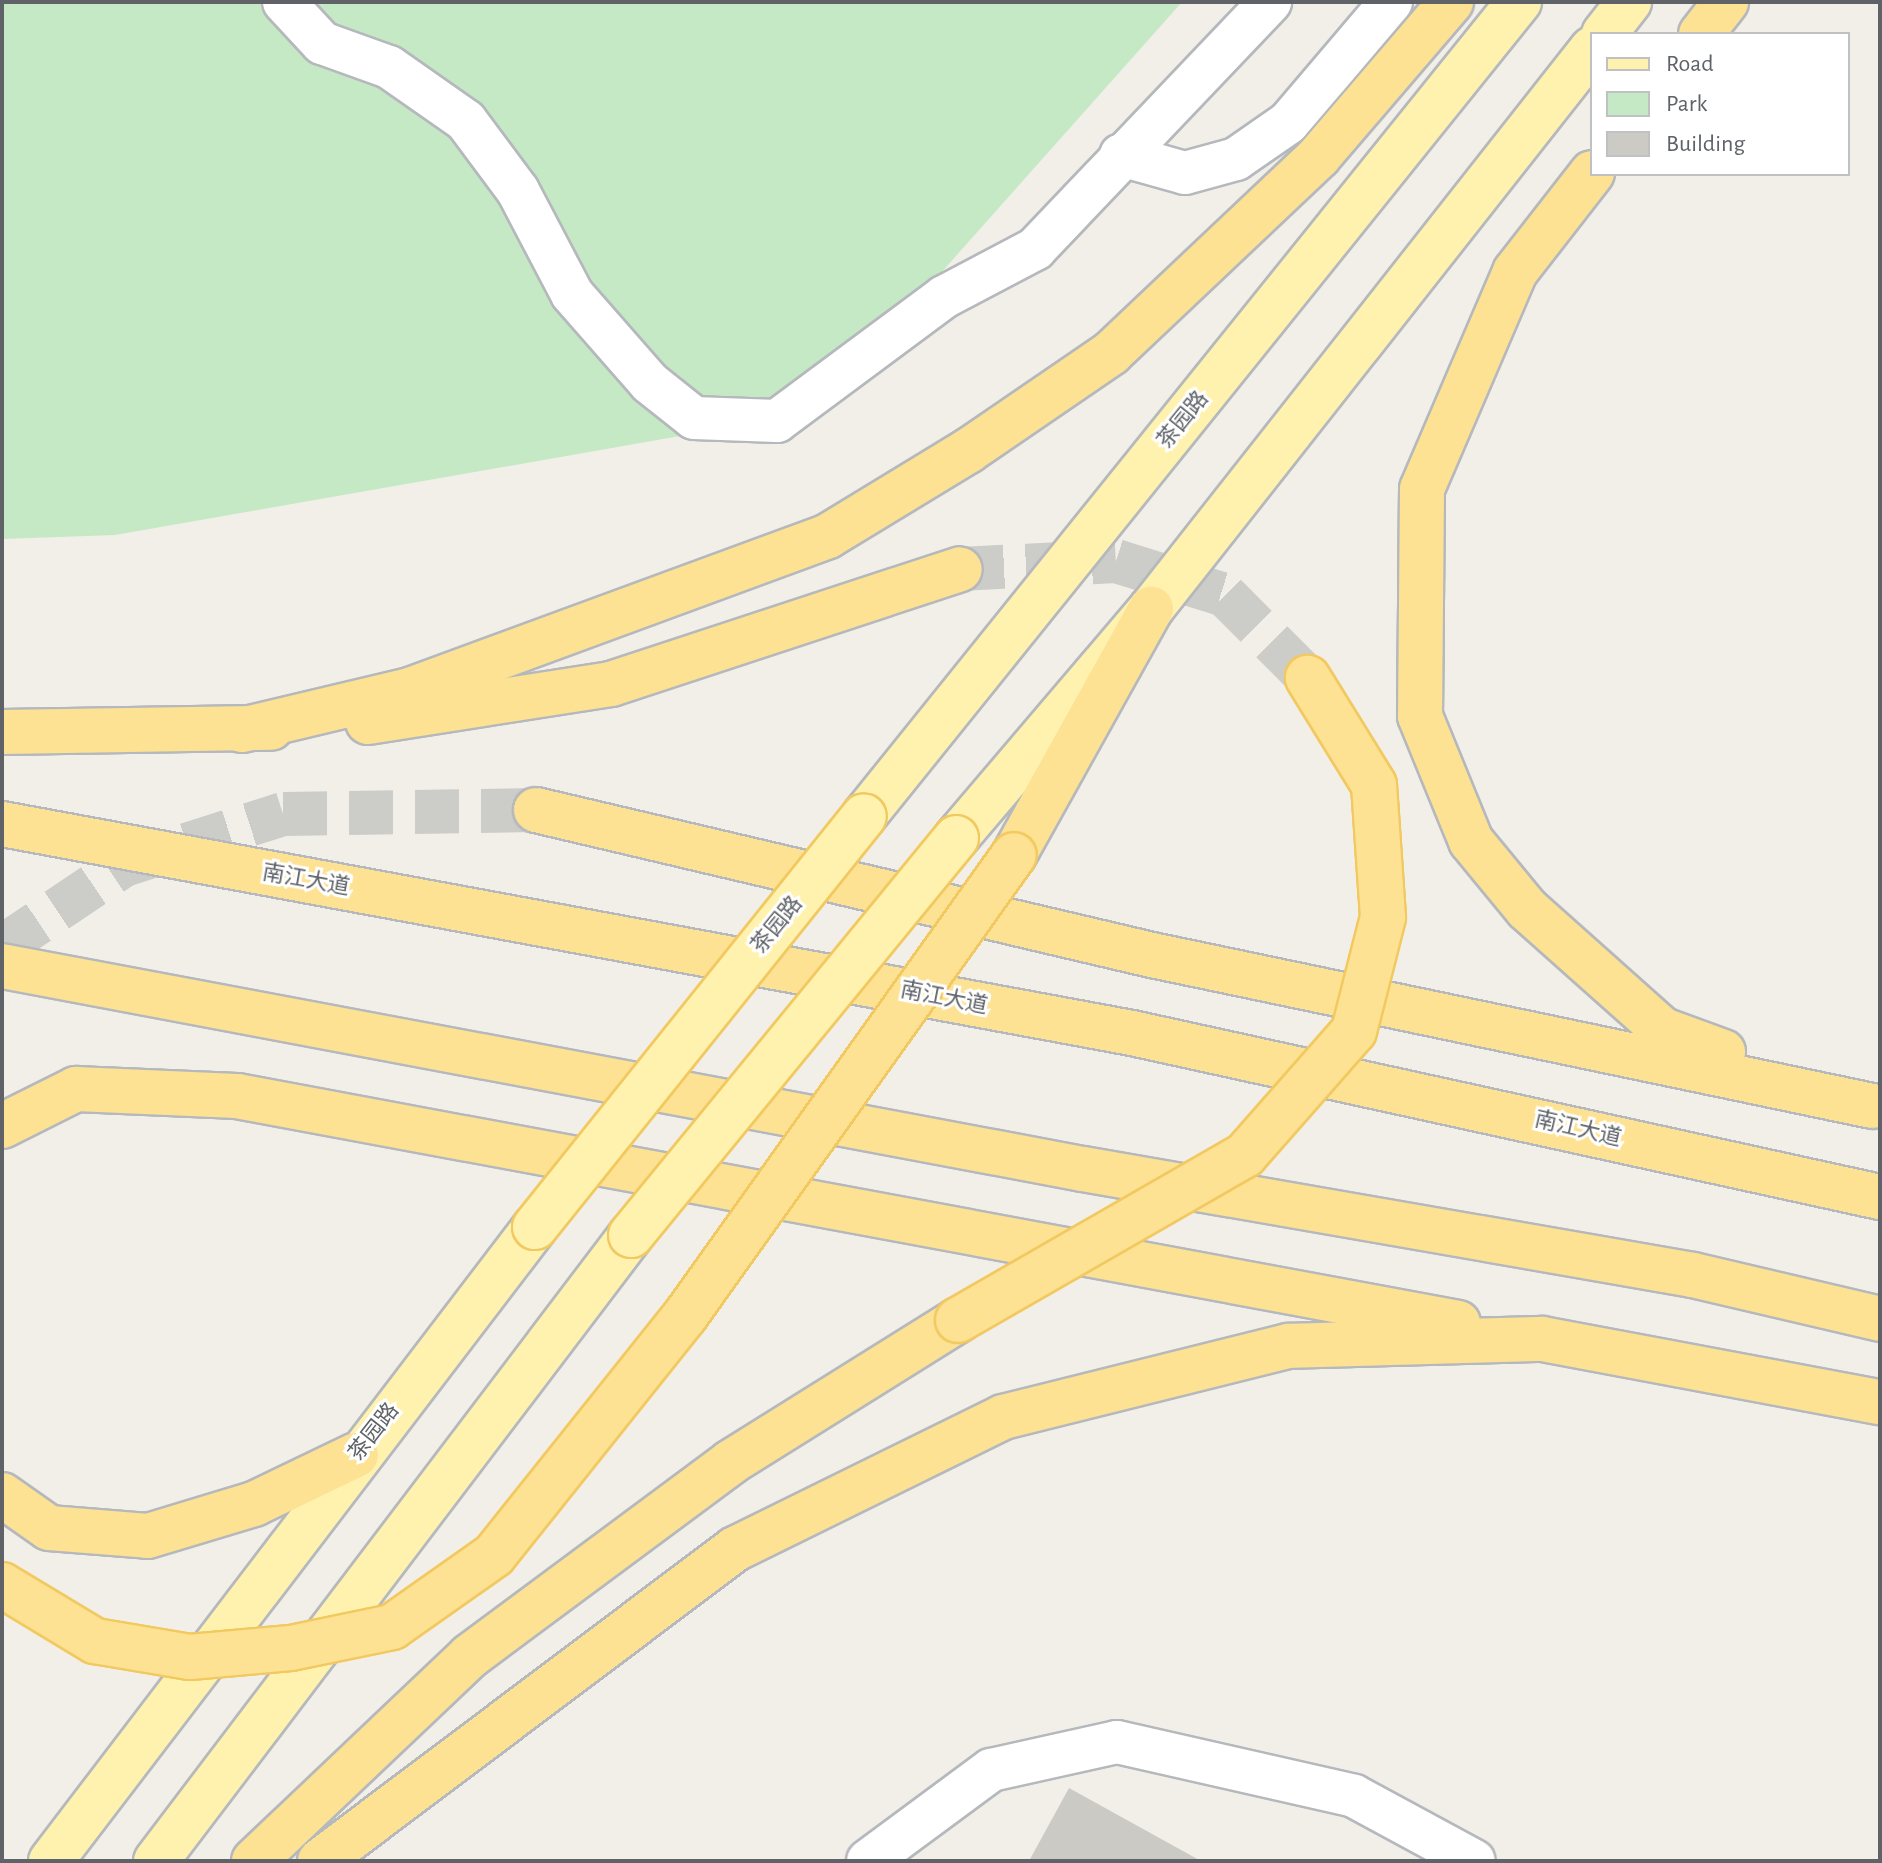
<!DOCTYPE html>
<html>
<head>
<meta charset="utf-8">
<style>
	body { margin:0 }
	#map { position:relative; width:1882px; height:1863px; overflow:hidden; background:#f1efe8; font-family:"Alegreya Sans","Noto Sans SC",sans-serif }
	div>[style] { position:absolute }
	.green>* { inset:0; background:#c5e8c5 }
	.building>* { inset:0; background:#cccac5 }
	.highway-tunnel>* { height:44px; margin-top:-22px; transform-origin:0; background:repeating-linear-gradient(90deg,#ccccc8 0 44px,transparent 0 66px) }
	.roads { filter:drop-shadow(2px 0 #b5b8bc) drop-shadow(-2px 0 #b5b8bc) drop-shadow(0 2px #b5b8bc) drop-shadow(0 -2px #b5b8bc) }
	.street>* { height:42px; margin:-21px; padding:0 21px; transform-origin:21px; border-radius:21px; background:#fff }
	.primary>* { height:44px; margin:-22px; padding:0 22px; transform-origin:22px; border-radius:22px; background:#fff2af }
	.highway>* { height:44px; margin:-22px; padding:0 22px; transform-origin:22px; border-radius:22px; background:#fde293 }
	.bridges { filter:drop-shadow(2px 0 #f2c960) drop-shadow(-2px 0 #f2c960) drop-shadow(0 2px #f2c960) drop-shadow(0 -2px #f2c960) }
	.primary-bridge>* { height:44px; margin:-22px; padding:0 22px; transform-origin:22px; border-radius:22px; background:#fff2af }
	.highway-bridge>* { height:44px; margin:-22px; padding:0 22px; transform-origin:22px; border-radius:22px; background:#fde293 }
	span { translate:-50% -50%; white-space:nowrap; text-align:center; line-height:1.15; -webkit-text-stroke:6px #fff; paint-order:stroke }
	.street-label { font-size:22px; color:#5f6368 }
	.frame { position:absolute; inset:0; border:4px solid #5f6368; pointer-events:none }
	.legend { position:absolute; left:1590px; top:32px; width:260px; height:144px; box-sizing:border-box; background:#fff; border:2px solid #bfc1c3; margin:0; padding:10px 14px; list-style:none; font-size:24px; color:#5f6368 }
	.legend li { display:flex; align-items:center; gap:16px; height:40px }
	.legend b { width:40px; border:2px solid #bfc1c3 }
</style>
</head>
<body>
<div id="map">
	<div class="green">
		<div style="clip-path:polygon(2px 2px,1182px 2px,817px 412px,115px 535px,2px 539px)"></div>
	</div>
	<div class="building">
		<div style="clip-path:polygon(1069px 1788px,1201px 1861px,1029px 1861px)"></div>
	</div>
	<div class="highway-tunnel">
		<div style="left:960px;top:569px;width:156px;rotate:-2.9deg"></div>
		<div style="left:1116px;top:561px;width:114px;rotate:17.3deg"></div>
		<div style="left:1225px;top:595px;width:117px;rotate:45deg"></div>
		<div style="left:2px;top:947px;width:147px;rotate:-33.9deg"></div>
		<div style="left:124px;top:865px;width:167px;rotate:-17.8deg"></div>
		<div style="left:283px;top:814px;width:253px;rotate:-0.9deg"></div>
	</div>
	<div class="roads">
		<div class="street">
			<div style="left:284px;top:2px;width:56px;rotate:47.2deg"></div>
			<div style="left:322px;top:43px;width:71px;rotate:19.7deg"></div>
			<div style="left:389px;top:67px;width:94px;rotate:35deg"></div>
			<div style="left:466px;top:121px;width:87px;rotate:53.4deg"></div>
			<div style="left:518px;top:191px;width:116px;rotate:62.3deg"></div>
			<div style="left:572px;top:294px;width:118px;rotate:48.8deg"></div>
			<div style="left:650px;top:383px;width:56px;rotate:38.5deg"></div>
			<div style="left:694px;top:418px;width:83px;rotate:2.1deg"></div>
			<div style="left:777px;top:421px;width:208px;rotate:-36.6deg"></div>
			<div style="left:944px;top:297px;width:103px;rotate:-27.8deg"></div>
			<div style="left:1035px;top:249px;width:341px;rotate:-46.4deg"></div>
			<div style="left:1121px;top:155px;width:66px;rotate:15.7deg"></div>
			<div style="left:1185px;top:173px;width:53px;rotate:-15.4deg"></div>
			<div style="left:1236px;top:159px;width:63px;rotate:-34.7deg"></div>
			<div style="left:1288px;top:123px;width:159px;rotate:-49.6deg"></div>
			<div style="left:868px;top:1861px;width:153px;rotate:-36.5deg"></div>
			<div style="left:991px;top:1770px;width:129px;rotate:-12.5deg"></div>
			<div style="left:1117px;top:1742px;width:243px;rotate:12.8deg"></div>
			<div style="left:1354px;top:1796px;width:136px;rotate:28.4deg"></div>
		</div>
		<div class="primary">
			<div style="left:1604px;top:34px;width:41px;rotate:-52deg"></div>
			<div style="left:864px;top:816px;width:1045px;rotate:-51.18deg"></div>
			<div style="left:956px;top:838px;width:301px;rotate:-49.6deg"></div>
			<div style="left:1151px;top:609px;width:713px;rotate:-51.78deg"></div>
			<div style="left:51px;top:1861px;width:798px;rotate:-52.64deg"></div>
			<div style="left:156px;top:1861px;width:786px;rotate:-52.81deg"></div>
		</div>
		<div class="highway">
			<div style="left:1701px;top:34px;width:41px;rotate:-52deg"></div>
			<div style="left:1592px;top:173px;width:125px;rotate:127.9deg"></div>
			<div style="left:1515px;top:272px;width:236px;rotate:113.2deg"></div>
			<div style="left:1422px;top:489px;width:227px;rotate:90.5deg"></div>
			<div style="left:1420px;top:716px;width:135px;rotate:67.8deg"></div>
			<div style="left:1471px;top:841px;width:88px;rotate:50.5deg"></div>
			<div style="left:1527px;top:909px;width:182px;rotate:41.7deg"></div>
			<div style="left:1663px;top:1030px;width:64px;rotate:20.1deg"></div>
			<div style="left:368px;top:722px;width:246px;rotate:-8.9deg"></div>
			<div style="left:611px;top:684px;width:367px;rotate:-18.2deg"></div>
			<div style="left:242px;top:730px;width:173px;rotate:-13.4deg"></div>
			<div style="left:410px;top:690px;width:445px;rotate:-20.2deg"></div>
			<div style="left:828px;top:536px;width:164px;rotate:-31.3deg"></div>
			<div style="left:968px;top:451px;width:173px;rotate:-34.4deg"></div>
			<div style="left:1111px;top:353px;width:286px;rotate:-43.4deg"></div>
			<div style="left:1319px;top:156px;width:203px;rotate:-49.4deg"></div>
			<div style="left:2px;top:732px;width:269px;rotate:-0.9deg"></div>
			<div style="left:536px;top:810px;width:633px;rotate:13.25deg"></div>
			<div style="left:1152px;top:955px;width:736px;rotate:11.84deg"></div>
			<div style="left:2px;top:824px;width:1149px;rotate:10.48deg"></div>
			<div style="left:1132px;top:1033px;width:766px;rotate:12.37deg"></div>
			<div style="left:1014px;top:855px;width:282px;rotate:-60.9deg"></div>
			<div style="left:2px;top:966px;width:1100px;rotate:10.64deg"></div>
			<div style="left:1083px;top:1169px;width:619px;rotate:9.86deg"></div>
			<div style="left:1693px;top:1275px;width:192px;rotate:13.2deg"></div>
			<div style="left:2px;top:1126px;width:83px;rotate:-26.6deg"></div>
			<div style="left:76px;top:1089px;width:161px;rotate:2.5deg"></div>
			<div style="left:237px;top:1096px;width:1242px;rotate:10.53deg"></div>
			<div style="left:2px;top:1495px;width:57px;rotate:35.1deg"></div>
			<div style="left:49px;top:1528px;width:99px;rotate:4.6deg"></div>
			<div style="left:148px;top:1536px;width:111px;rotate:-16.8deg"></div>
			<div style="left:254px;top:1504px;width:113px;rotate:-25.7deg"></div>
			<div style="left:254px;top:1861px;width:298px;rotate:-43.5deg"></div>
			<div style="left:470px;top:1656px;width:325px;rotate:-36.6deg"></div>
			<div style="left:731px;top:1462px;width:268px;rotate:-32deg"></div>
			<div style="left:320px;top:1861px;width:519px;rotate:-36.94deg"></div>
			<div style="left:735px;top:1549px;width:299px;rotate:-26.2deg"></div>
			<div style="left:1003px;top:1417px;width:294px;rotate:-14deg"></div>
			<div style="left:1288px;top:1346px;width:254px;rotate:-1.6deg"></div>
			<div style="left:1542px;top:1339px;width:344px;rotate:10.6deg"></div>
		</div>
	</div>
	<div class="bridges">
		<div class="primary-bridge">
			<div style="left:535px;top:1227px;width:526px;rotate:-51.32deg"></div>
			<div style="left:631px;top:1235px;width:513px;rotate:-50.69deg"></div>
		</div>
		<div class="highway-bridge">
			<div style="left:958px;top:1320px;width:331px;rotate:-29.9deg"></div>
			<div style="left:1245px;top:1155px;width:165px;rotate:-48.7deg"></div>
			<div style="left:1354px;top:1031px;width:118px;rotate:-75.7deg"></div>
			<div style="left:1383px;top:917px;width:132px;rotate:-93.9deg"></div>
			<div style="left:1374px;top:785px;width:126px;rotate:-121.7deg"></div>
			<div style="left:2px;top:1585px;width:109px;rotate:31.1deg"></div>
			<div style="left:95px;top:1641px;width:96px;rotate:9.6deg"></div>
			<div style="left:190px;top:1657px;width:101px;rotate:-5.1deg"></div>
			<div style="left:291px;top:1648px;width:103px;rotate:-11.7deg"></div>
			<div style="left:392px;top:1627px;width:125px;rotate:-35.2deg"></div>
			<div style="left:494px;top:1555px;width:306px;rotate:-51.4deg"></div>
			<div style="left:685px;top:1316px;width:566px;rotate:-54.49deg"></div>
		</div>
	</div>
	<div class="street-label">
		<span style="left:1183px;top:420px;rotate:-51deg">茶园路</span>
		<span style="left:306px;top:880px;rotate:10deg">南江大道</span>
		<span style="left:777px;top:925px;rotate:-51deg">茶园路</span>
		<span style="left:944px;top:998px;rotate:11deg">南江大道</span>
		<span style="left:1578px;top:1129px;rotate:13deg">南江大道</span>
		<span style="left:374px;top:1432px;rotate:-52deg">茶园路</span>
	</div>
	<div class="frame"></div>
	<ul class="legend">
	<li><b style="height:10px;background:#fff2af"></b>Road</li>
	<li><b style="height:22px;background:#c5e8c5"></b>Park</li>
	<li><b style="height:22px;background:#cccac5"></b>Building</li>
	</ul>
</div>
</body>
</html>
